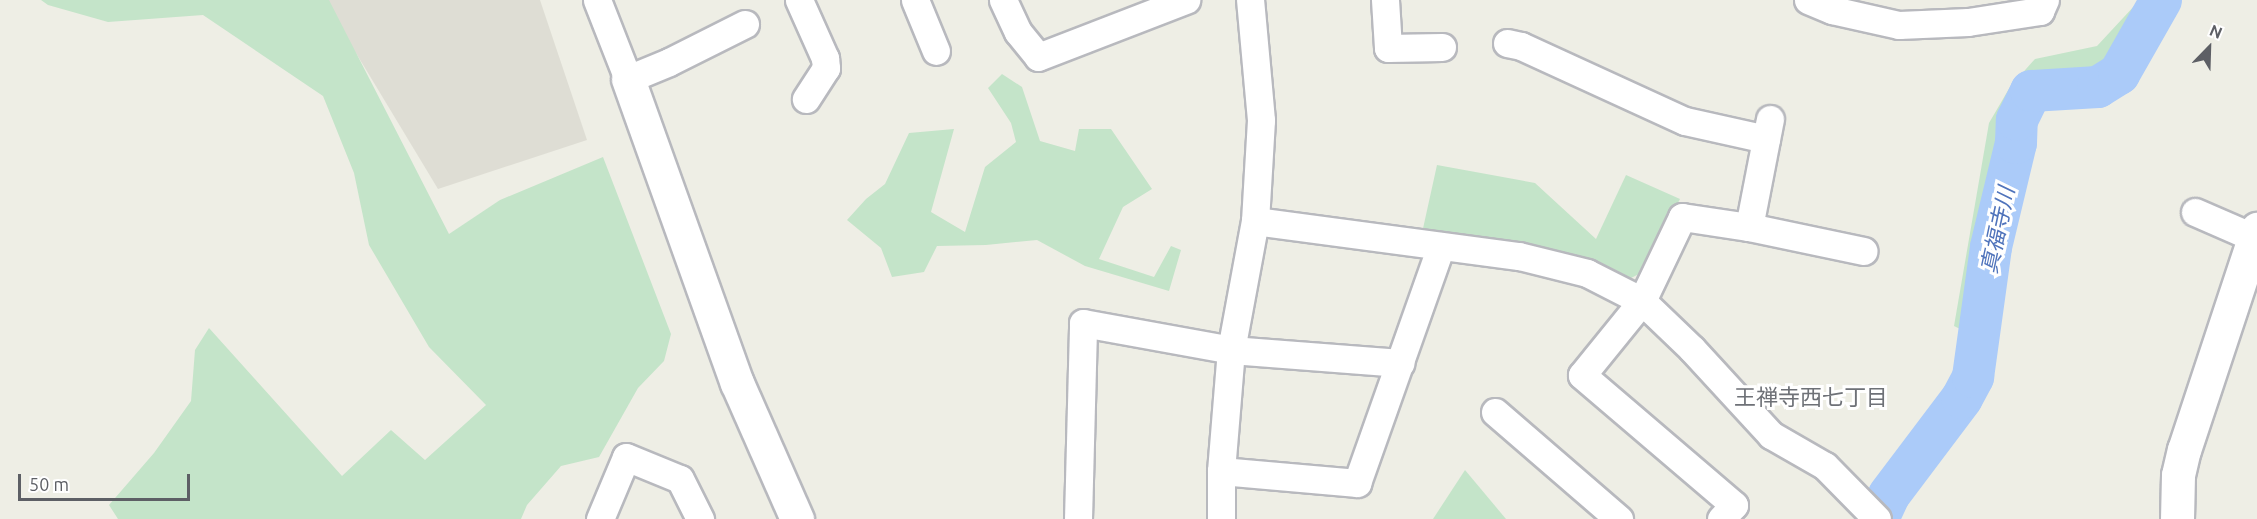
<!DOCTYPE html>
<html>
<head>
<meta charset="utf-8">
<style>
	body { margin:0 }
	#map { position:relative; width:2257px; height:519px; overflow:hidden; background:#eeeee5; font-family:Ubuntu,"Noto Sans JP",sans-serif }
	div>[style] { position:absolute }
	.education>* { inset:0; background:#deddd4 }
	.green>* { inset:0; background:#c4e4c9 }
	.river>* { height:42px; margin:-21px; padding:0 21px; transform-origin:21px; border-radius:21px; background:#abcbf9 }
	.roads { filter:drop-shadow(2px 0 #b8b9be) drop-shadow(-2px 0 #b8b9be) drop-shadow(0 2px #b8b9be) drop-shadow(0 -2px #b8b9be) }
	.street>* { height:27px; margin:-13.5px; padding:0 13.5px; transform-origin:13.5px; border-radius:13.5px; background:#fff }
	.secondary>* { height:33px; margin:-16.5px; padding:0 16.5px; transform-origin:16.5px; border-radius:16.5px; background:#fff }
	span { translate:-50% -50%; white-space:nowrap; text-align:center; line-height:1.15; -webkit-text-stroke:6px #fff; paint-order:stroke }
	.water-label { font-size:22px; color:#4f73bb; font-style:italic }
	.neighbourhood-label { font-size:22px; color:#6e7177 }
	.north { position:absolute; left:2179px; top:18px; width:60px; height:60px; -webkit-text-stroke:4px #fff; paint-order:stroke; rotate:23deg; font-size:16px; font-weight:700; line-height:24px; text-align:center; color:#5d5f65 }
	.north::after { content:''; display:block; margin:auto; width:21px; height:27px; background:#5d5f65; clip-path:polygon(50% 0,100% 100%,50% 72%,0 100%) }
	.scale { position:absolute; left:18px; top:474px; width:172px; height:27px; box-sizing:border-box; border:3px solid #5d5f65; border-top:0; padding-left:8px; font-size:18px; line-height:21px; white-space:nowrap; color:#5d5f65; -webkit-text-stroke:4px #fff; paint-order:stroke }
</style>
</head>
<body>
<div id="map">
	<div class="education">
		<div style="clip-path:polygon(324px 0,540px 0,587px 140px,438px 189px)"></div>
	</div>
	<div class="green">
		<div style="clip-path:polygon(41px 0,329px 0,449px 234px,500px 200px,603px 157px,671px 334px,664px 361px,638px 388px,599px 457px,561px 466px,527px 505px,521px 519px,118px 519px,109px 505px,154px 453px,191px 401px,195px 350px,209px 328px,342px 476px,391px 430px,425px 460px,486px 405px,429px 347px,369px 245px,354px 173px,323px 96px,203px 15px,108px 22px,48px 5px)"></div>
		<div style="clip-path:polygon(2136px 4px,2163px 8px,2111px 80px,2067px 79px,2032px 87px,2019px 102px,1970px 334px,1954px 326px,1989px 123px,2010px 87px,2035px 59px,2097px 46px)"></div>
		<div style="clip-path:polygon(1002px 74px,1022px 87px,1040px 141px,1075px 151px,1079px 129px,1111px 129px,1152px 189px,1123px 207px,1099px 259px,1154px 277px,1171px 246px,1181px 250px,1169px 291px,1085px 266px,1037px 240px,986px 245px,937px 246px,924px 272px,892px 277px,881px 248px,847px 220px,866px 199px,885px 184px,909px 133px,954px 129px,931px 212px,965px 232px,985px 167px,1016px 142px,1011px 123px,988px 88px)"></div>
		<div style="clip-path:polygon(1437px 165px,1535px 183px,1596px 239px,1626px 175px,1680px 199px,1641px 273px,1627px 280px,1422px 233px)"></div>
		<div style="clip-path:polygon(1465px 470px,1506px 519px,1433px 519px)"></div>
	</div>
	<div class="river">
		<div style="left:1878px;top:519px;width:26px;rotate:-65deg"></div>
		<div style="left:1889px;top:495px;width:121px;rotate:-53deg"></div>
		<div style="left:1962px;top:398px;width:24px;rotate:-62deg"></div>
		<div style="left:1973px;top:377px;width:131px;rotate:-82.1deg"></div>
		<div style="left:1991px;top:247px;width:107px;rotate:-76.5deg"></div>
		<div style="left:2016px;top:143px;width:23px;rotate:-88deg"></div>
		<div style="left:2017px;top:120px;width:32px;rotate:-64deg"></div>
		<div style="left:2031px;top:91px;width:67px;rotate:-3.4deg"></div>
		<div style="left:2098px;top:87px;width:25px;rotate:-32deg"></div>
		<div style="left:2119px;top:74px;width:85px;rotate:-60.4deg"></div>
	</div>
	<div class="roads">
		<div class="street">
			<div style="left:597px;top:0;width:85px;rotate:68.6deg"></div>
			<div style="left:628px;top:79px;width:44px;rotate:-22.5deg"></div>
			<div style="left:669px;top:62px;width:85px;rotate:-26.6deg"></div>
			<div style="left:799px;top:0;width:64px;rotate:65.9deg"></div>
			<div style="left:825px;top:58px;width:10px;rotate:84deg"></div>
			<div style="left:826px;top:68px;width:37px;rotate:123deg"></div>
			<div style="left:915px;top:0;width:55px;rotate:67.6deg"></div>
			<div style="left:1003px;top:0;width:35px;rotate:65deg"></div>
			<div style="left:1018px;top:32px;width:32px;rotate:51deg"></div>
			<div style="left:1038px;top:57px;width:159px;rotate:-21.1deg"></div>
			<div style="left:1385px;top:0;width:48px;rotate:86.4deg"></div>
			<div style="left:1388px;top:48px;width:54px;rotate:-1.1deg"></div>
			<div style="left:1808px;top:0;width:26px;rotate:23deg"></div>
			<div style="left:1832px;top:10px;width:69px;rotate:12.6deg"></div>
			<div style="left:1899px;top:25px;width:69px;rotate:-2.5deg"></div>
			<div style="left:1968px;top:22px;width:73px;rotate:-8.7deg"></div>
			<div style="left:2040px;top:11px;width:12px;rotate:-66deg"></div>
			<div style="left:1507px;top:43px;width:14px;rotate:12deg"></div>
			<div style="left:1521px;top:46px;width:180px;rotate:24.6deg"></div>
			<div style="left:1685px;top:121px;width:83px;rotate:12.5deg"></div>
			<div style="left:2195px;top:212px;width:68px;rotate:23.5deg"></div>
			<div style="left:1255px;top:221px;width:266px;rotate:7.6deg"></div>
			<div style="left:1519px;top:256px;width:70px;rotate:14deg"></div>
			<div style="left:1587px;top:273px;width:62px;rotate:27deg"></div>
			<div style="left:1642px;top:301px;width:69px;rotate:43.8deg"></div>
			<div style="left:1692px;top:349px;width:117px;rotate:47.4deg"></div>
			<div style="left:1771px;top:435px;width:62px;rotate:29.9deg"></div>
			<div style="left:1825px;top:466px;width:74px;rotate:45.5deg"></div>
			<div style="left:1749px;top:227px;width:110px;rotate:-79deg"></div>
			<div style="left:1495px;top:412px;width:164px;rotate:40.8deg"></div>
			<div style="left:1221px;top:471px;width:137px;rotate:5deg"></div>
			<div style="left:1357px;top:483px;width:251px;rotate:-70.5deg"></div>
			<div style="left:600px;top:519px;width:67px;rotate:-67.2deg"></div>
			<div style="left:626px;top:457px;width:58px;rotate:22.2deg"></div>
			<div style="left:680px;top:479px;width:45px;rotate:63.4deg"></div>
			<div style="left:1078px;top:519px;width:196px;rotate:-88.5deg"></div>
			<div style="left:1083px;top:323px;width:150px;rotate:10.3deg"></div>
			<div style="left:1231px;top:350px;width:170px;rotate:4.4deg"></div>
			<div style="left:1221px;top:519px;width:48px;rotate:-90deg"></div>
			<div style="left:1221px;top:471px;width:121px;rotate:-85.3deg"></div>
			<div style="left:1231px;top:350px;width:131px;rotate:-79.5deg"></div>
			<div style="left:1255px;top:221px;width:101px;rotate:-86.6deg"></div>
			<div style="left:1261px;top:120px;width:121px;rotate:-95.2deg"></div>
			<div style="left:1721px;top:519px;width:19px;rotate:-47deg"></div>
			<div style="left:1734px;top:505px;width:200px;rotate:-139.5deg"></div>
			<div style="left:1582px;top:375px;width:95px;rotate:-51deg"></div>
			<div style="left:1642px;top:301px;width:93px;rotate:-64.5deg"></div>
			<div style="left:1682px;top:217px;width:68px;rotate:8.5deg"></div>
			<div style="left:1749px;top:227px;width:117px;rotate:11.8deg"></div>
		</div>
		<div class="secondary">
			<div style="left:628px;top:79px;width:323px;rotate:70.3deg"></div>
			<div style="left:737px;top:383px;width:149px;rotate:66.2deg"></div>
			<div style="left:2177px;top:519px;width:44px;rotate:-88.7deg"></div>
			<div style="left:2178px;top:475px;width:26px;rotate:-77deg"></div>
			<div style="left:2184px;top:450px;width:233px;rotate:-71.7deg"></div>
		</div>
	</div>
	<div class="water-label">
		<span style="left:1997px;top:230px;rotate:-78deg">真福寺川</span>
	</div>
	<div class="neighbourhood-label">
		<span style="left:1811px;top:397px">王禅寺西七丁目</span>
	</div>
	<div class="north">N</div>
	<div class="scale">50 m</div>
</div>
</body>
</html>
